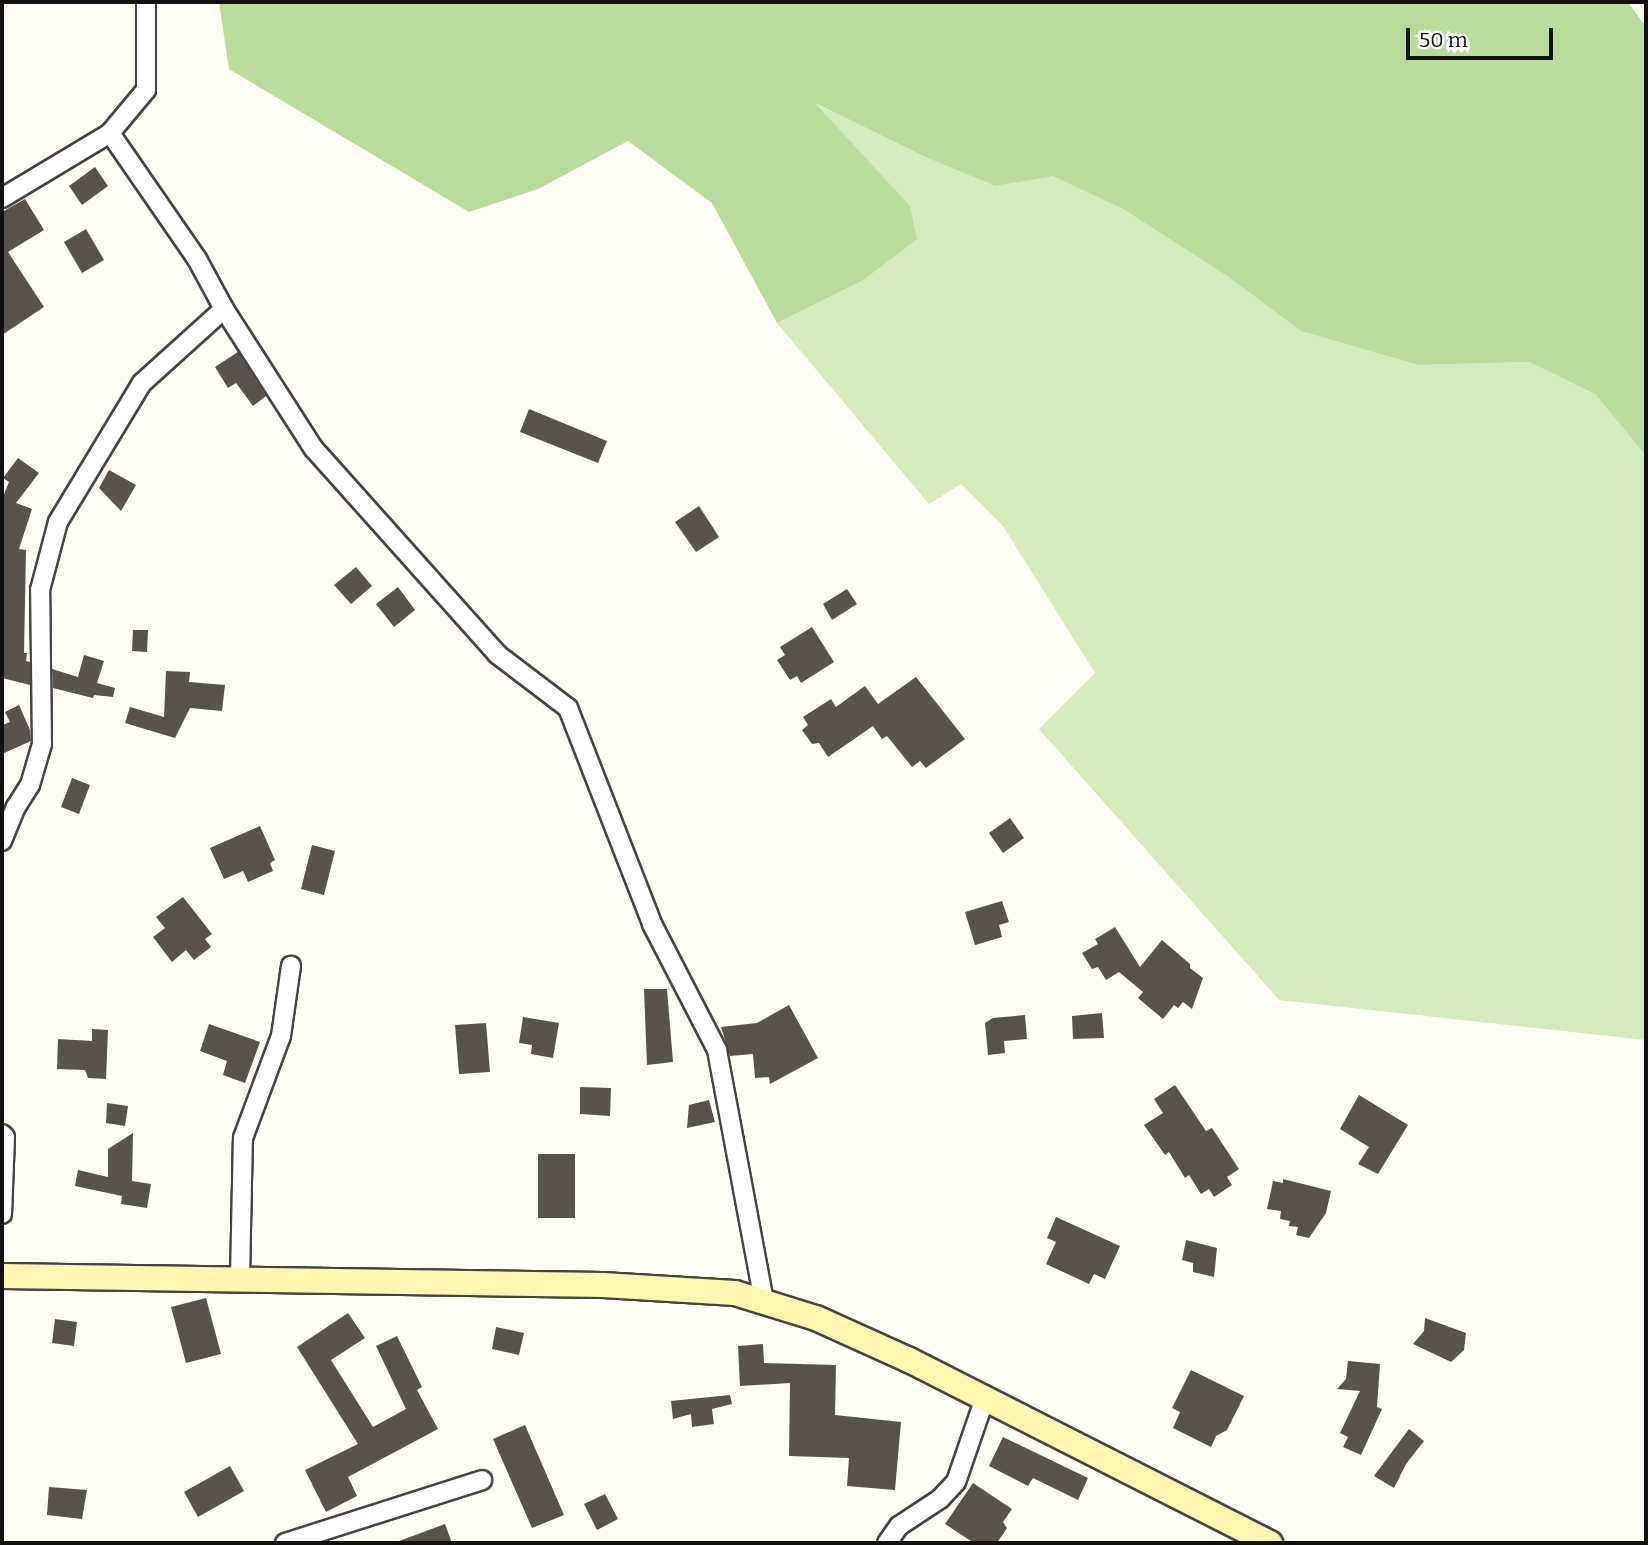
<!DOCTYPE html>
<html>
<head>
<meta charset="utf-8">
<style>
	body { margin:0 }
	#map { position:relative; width:1648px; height:1545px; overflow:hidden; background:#fffdf5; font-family:Bitter,serif }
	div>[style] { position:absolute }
	.green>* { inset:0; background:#d5ebbd }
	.forest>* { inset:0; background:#b9dc9c }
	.building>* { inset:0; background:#5a524d }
	.roads { filter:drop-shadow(2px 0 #444) drop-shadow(-2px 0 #444) drop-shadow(0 2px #444) drop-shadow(0 -2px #444) }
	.street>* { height:18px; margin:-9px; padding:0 9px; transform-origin:9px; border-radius:9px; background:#fff }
	.secondary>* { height:24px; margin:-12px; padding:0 12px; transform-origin:12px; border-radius:12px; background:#fff6b0 }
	span { translate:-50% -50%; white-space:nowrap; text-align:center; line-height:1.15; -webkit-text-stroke:7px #fff; paint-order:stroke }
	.frame { position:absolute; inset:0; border:4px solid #111; pointer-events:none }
	.scale { position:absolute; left:1406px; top:28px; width:147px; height:32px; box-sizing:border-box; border:4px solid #111; border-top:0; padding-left:9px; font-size:21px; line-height:24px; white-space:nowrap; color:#111; -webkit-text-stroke:5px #fff; paint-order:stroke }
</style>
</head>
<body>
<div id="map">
	<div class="green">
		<div style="clip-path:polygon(812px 102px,925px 157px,995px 186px,1053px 175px,1123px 209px,1227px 276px,1301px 331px,1418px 365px,1529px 362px,1595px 394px,1646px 456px,1646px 1040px,1279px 1000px,1039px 729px,1095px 673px,1003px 526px,961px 484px,929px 504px,777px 323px,862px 281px,910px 206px)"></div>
	</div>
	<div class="forest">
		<div style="clip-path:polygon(219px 2px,1628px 2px,1646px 27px,1646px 456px,1595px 394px,1529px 362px,1418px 365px,1301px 331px,1227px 276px,1123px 209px,1053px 176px,995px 186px,925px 157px,815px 103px,910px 206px,917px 239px,862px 281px,777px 323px,712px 203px,628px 141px,538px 189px,469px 212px,229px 69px)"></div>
	</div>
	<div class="building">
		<div style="clip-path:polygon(95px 167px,108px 186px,82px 205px,69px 186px)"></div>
		<div style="clip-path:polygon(25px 199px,44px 230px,8px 252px,44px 307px,2px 335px,2px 212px)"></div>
		<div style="clip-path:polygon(86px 229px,104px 260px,82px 273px,64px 242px)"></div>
		<div style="clip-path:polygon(238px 352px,266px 396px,253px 406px,236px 383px,228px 388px,215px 367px)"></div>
		<div style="clip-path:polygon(529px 409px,607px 441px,598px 463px,520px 432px)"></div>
		<div style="clip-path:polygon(18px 458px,39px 473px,16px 503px,32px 509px,19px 549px,26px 550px,24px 653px,27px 653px,26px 661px,30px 662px,30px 685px,2px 678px,2px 499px,9px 482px,3px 478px)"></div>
		<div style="clip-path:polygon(109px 470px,136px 485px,121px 511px,99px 488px)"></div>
		<div style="clip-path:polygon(699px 506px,719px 537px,696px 552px,675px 522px)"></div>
		<div style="clip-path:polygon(356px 567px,372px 586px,351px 604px,334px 585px)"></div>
		<div style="clip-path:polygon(398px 587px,415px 610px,394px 627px,376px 604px)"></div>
		<div style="clip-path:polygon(847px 589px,857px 604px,832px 620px,823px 604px)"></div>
		<div style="clip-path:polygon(812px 627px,834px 662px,801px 683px,797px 676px,790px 680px,777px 660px,785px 655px,780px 647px)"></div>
		<div style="clip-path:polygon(133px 630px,148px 630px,147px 652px,132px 651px)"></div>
		<div style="clip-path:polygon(84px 655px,104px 661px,97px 683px,115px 688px,113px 697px,94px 695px,93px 698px,53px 688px,52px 669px,78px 677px)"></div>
		<div style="clip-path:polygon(166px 671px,190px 672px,189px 682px,225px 685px,222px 711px,190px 708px,175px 738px,125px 723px,130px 707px,164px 717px)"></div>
		<div style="clip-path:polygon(916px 677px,965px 739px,926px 768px,920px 761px,912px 767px,887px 736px,882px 739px,873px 726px,828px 757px,819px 743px,812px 744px,802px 730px,808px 725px,803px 717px,831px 699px,836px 707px,865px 686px,878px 704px)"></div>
		<div style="clip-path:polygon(19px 705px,30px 730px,31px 741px,2px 754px,2px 725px,10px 722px,5px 712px)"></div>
		<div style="clip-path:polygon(72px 778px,90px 785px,79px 814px,61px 807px)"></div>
		<div style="clip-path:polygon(1010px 818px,1024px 838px,1003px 853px,989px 833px)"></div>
		<div style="clip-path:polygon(260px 826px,275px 860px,270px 863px,273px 871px,248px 882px,243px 871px,224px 879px,210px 848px)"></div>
		<div style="clip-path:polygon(312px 845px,335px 851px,324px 895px,301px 889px)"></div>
		<div style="clip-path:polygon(183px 897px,212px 934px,205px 939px,211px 947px,194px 960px,186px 950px,172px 962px,153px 937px,165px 928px,156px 917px)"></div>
		<div style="clip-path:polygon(1002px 901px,1009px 922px,999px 925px,1002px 937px,975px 945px,965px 912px)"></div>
		<div style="clip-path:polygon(1115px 927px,1140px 967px,1162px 940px,1190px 964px,1190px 968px,1203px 978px,1192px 1009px,1183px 1002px,1178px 1008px,1174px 1005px,1163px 1019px,1138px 998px,1143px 992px,1119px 972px,1106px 980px,1098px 967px,1092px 969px,1082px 953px,1098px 944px,1095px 939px)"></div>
		<div style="clip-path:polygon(644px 989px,667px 989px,673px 1062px,647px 1065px)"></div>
		<div style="clip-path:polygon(789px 1005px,818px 1058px,770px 1084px,769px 1077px,755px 1078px,753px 1054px,730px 1056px,721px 1027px,757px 1023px)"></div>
		<div style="clip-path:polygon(1102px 1013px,1104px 1038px,1073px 1039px,1072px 1016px)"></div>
		<div style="clip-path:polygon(1025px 1015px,1027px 1039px,1004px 1041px,1005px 1053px,988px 1055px,985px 1023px,993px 1018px)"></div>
		<div style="clip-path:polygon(523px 1017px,559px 1023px,553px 1058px,531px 1054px,532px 1045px,519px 1043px)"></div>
		<div style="clip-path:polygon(486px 1023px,490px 1072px,459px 1074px,455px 1025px)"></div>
		<div style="clip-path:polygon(209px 1024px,260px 1042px,245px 1083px,223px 1075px,227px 1061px,200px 1051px)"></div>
		<div style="clip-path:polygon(92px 1029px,108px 1030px,106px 1079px,88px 1078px,85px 1070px,57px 1069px,58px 1039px,92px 1041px)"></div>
		<div style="clip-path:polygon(1175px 1085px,1206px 1131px,1212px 1128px,1239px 1169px,1227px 1177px,1232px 1185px,1214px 1197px,1209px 1189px,1201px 1194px,1189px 1175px,1185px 1178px,1169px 1152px,1165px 1155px,1144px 1125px,1163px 1113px,1154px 1099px)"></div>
		<div style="clip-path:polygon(580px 1087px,611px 1088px,610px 1116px,580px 1114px)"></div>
		<div style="clip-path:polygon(1359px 1095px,1408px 1125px,1378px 1174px,1358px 1164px,1369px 1147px,1340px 1129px)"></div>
		<div style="clip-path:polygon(709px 1100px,715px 1122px,687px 1128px,689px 1105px)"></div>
		<div style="clip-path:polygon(107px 1103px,128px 1106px,125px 1126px,106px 1123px)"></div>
		<div style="clip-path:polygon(133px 1133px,132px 1181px,151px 1184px,147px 1208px,121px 1204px,122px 1196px,75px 1186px,78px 1170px,108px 1177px,108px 1149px)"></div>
		<div style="clip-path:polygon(538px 1154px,575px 1154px,575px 1218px,538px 1218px)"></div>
		<div style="clip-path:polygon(1283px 1179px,1331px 1191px,1326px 1213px,1309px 1238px,1296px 1235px,1298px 1227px,1289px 1226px,1290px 1221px,1280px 1219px,1281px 1211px,1267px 1209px,1273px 1181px,1283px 1183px)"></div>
		<div style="clip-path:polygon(1056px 1217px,1120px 1246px,1105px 1279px,1094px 1274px,1089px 1284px,1046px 1264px,1056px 1242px,1047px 1238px)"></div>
		<div style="clip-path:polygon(1186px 1240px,1217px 1248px,1214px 1277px,1193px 1272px,1193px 1263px,1182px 1260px)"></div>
		<div style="clip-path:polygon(206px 1298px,221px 1354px,186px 1363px,171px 1307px)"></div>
		<div style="clip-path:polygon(348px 1313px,365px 1338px,331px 1360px,373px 1427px,406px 1409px,376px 1346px,397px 1336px,422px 1387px,417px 1390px,438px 1429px,348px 1477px,357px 1496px,326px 1512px,305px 1470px,358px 1444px,297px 1347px)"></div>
		<div style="clip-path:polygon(1425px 1318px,1466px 1333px,1464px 1350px,1451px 1362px,1413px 1344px,1424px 1331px)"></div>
		<div style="clip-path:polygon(55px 1319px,77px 1322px,74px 1346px,52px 1343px)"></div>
		<div style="clip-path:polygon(496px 1327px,524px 1333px,519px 1355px,492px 1349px)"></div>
		<div style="clip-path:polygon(763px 1344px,764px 1363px,836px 1365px,835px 1415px,901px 1422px,895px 1490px,847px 1486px,849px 1458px,789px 1456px,790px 1383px,740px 1386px,738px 1346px)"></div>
		<div style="clip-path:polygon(1348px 1361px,1380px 1364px,1377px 1407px,1382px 1409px,1361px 1455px,1343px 1447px,1348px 1437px,1340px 1433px,1360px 1391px,1337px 1389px,1346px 1379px)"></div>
		<div style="clip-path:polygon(1191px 1370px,1244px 1396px,1227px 1430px,1216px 1436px,1211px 1447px,1173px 1428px,1180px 1412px,1172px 1408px)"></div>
		<div style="clip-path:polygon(730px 1395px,732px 1404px,712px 1409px,714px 1424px,692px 1427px,691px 1414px,673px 1419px,671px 1401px)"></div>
		<div style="clip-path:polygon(525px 1425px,564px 1515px,532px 1528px,493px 1439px)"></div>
		<div style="clip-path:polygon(1409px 1429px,1424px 1441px,1406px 1464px,1394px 1488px,1374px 1476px)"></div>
		<div style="clip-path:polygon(1003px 1437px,1088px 1478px,1078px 1500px,1033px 1478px,1028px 1486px,989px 1466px)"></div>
		<div style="clip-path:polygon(230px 1466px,244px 1491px,198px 1517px,184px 1492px)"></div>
		<div style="clip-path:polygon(973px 1483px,1012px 1509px,1003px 1522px,1007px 1528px,997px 1543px,974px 1543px,945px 1524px)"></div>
		<div style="clip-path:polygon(49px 1487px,87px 1490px,82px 1519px,47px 1515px)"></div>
		<div style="clip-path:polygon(605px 1494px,618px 1519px,597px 1530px,584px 1504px)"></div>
		<div style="clip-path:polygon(445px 1524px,452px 1543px,400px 1543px,399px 1541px)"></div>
	</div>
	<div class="roads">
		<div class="street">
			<div style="left:110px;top:133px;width:153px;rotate:55.4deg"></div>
			<div style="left:197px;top:259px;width:57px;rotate:61.6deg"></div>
			<div style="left:224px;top:309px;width:166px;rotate:57.3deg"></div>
			<div style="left:314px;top:449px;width:275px;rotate:48.2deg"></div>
			<div style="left:497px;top:654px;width:89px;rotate:37.3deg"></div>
			<div style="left:568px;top:708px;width:232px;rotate:68.7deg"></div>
			<div style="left:652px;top:924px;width:142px;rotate:62.7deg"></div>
			<div style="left:717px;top:1050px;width:256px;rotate:79.4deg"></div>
			<div style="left:2px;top:198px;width:126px;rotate:-31deg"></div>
			<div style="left:110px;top:133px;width:56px;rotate:-50.1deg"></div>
			<div style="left:146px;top:90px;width:88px;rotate:-90deg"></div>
			<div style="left:2px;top:841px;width:37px;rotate:-68deg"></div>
			<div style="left:16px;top:807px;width:26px;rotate:-58deg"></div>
			<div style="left:30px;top:785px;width:43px;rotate:-73.7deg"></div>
			<div style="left:42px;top:744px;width:154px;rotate:-90.7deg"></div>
			<div style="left:40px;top:590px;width:70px;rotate:-75.2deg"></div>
			<div style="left:58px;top:522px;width:162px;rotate:-58.9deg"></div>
			<div style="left:142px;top:383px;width:110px;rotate:-42.1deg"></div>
			<div style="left:2px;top:1134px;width:4px;rotate:45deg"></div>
			<div style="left:5px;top:1137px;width:77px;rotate:92.2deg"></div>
			<div style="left:240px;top:1278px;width:140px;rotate:-88.8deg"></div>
			<div style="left:243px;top:1138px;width:109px;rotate:-69.6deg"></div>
			<div style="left:281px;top:1036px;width:71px;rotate:-81.9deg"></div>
			<div style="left:285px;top:1543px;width:207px;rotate:-17.7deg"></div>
			<div style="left:887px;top:1543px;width:21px;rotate:-55deg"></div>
			<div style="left:899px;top:1526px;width:49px;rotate:-33.4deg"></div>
			<div style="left:940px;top:1499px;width:23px;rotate:-47deg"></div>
			<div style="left:956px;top:1482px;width:89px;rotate:-71deg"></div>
		</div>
		<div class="secondary">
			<div style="left:2px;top:1276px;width:601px;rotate:0.86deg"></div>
			<div style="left:603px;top:1285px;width:132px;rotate:3.5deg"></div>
			<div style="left:735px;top:1293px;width:85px;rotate:17.2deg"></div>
			<div style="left:816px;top:1318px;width:102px;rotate:24.3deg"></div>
			<div style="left:909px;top:1360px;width:405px;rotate:26.9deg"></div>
		</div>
	</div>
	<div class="frame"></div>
	<div class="scale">50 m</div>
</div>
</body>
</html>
